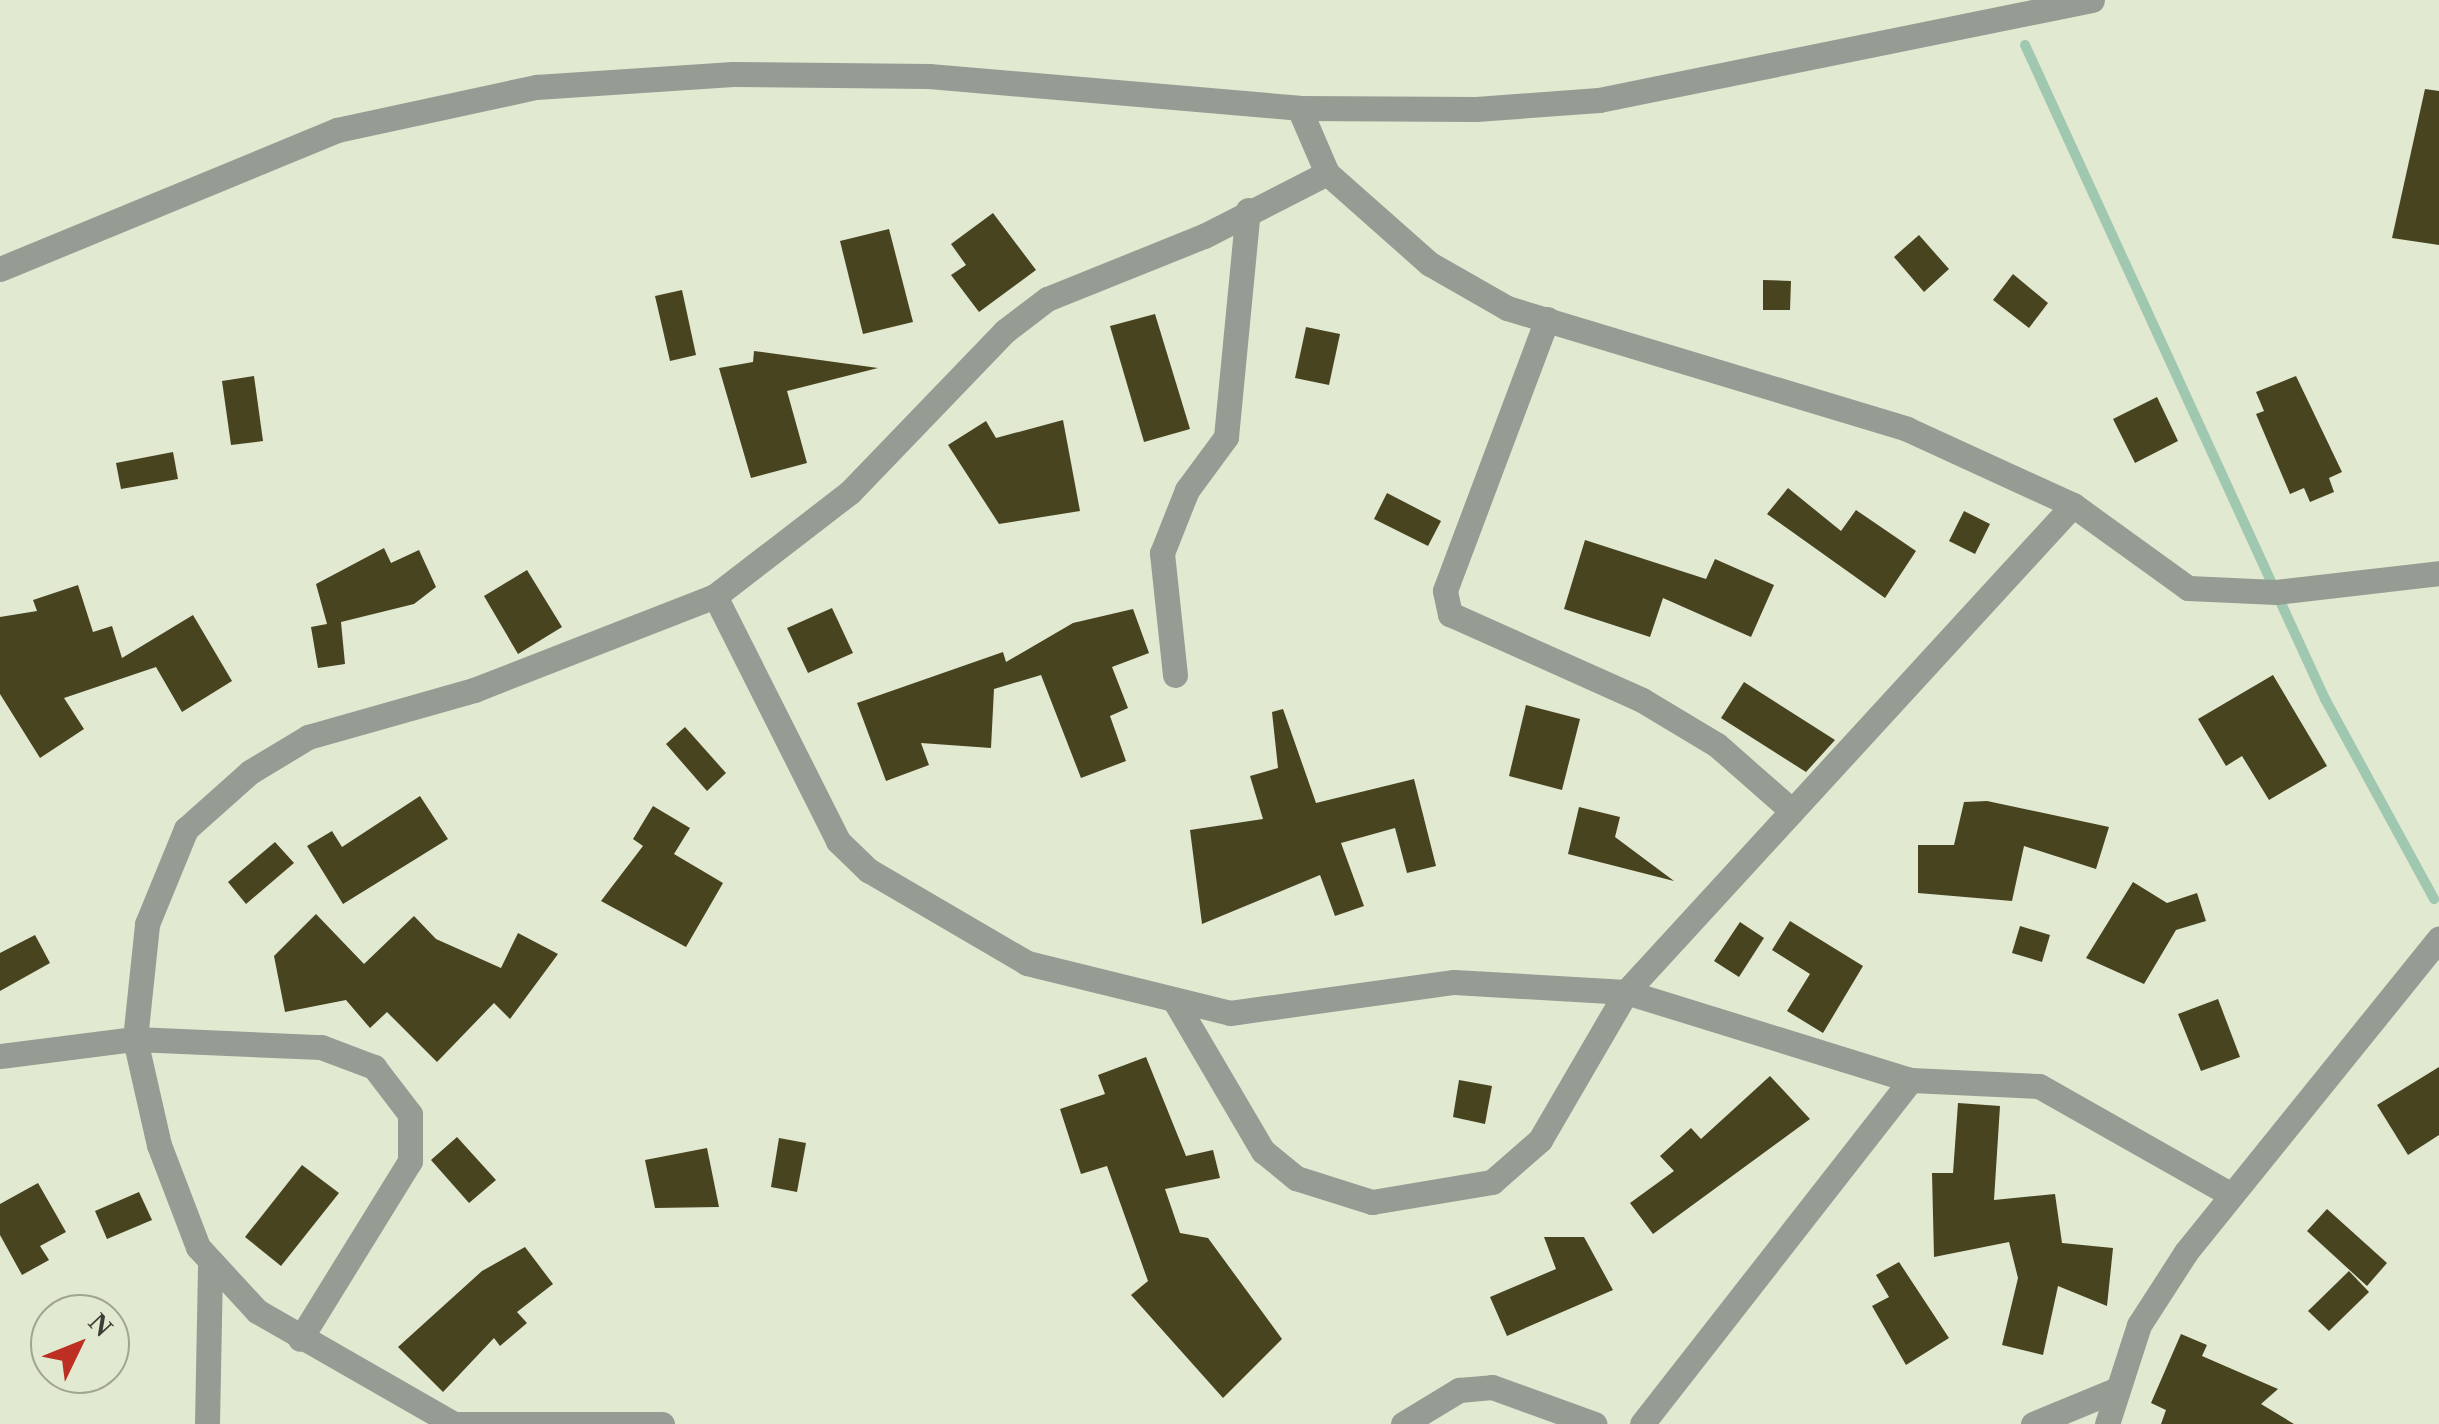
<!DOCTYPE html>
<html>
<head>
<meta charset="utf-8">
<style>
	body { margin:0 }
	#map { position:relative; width:2439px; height:1424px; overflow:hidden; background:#e1e9d1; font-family:"Times New Roman",serif }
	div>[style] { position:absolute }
	.stream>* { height:10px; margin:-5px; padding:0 5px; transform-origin:5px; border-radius:5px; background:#a0c8b0 }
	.building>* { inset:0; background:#484420 }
	.minor>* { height:25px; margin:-12.5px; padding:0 12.5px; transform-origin:12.5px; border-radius:12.5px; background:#959c93 }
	span { translate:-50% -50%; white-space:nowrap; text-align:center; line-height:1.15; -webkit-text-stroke:10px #e1e9d1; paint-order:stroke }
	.north { position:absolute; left:30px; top:1294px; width:100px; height:100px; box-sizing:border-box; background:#e1e9d1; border:2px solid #9fa592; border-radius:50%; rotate:47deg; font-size:28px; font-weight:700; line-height:40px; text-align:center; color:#3b3e34 }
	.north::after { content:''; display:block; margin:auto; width:35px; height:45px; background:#bd2f23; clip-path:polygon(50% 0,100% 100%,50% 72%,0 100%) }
</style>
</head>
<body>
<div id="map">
	<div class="stream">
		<div style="left:2025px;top:45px;width:720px;rotate:65.36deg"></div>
		<div style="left:2325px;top:699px;width:228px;rotate:61.4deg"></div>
	</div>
	<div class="building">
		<div style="clip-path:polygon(2425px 89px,2439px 91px,2439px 245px,2392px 238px)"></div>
		<div style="clip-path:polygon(993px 213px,1036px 270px,979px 312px,951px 275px,966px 265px,951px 244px)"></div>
		<div style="clip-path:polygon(889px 229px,913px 322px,863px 334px,840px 241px)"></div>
		<div style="clip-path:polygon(1919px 235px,1949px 269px,1924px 292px,1894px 257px)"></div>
		<div style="clip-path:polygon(2013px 274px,2048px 303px,2029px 328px,1993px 300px)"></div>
		<div style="clip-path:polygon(1763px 280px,1791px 281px,1790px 310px,1763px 310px)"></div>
		<div style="clip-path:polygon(682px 290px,696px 355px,670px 361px,655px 296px)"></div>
		<div style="clip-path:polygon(1155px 314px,1190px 429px,1144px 442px,1110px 326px)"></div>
		<div style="clip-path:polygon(1306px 327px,1340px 334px,1329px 385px,1295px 378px)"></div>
		<div style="clip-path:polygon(754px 351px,878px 368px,787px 391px,807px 463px,751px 478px,719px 368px,753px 362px)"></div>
		<div style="clip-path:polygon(254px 376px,263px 441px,231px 445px,222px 381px)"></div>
		<div style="clip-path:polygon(2296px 376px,2342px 472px,2329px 478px,2334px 492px,2310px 502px,2304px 488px,2290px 494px,2256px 414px,2264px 411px,2256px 392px)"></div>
		<div style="clip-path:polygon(2157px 397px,2178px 441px,2135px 463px,2113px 419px)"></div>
		<div style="clip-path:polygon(1063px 420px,1080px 511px,999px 524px,948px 445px,986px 421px,996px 438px)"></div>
		<div style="clip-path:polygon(173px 452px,178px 479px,121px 489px,116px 463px)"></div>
		<div style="clip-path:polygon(1788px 488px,1841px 531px,1856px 510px,1916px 551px,1885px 598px,1767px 514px)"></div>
		<div style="clip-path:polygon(1387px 493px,1441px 521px,1428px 546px,1374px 519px)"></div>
		<div style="clip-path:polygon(1964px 511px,1990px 524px,1975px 554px,1949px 541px)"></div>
		<div style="clip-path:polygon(1585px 540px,1706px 579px,1715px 559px,1774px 585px,1751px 637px,1663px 598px,1650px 637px,1564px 609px)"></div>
		<div style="clip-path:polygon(384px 548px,391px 563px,419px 550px,436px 587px,414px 604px,341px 622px,345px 664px,318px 668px,311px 627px,327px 624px,316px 584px)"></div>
		<div style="clip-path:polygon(527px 570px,562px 627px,518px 654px,484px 596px)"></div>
		<div style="clip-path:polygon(78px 585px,93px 632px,112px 626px,122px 658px,193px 615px,232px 681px,182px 712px,156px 667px,64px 698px,84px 729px,40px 758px,0 694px,0 617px,37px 611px,33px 600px)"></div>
		<div style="clip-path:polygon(832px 608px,853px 653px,808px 673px,787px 628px)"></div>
		<div style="clip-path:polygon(1133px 609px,1149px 653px,1112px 667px,1128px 708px,1110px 716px,1126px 761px,1081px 778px,1041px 675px,994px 689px,991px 748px,921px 743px,929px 765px,886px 781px,857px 703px,1003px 652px,1006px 662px,1073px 623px)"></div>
		<div style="clip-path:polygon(2273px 675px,2327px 766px,2269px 800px,2242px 756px,2226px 766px,2198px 719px)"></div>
		<div style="clip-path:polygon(1744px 682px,1835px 740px,1806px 772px,1721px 718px)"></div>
		<div style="clip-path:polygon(1526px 705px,1580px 719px,1562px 790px,1509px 776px)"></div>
		<div style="clip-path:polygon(1283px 709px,1316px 803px,1414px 779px,1436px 866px,1407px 873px,1395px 828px,1341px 843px,1364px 906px,1335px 916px,1320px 875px,1202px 924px,1190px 830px,1263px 819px,1250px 776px,1278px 768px,1272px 712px)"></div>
		<div style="clip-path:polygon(685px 727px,726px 773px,707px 791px,666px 744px)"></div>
		<div style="clip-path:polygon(420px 796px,448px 839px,343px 904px,307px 846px,332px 831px,342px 847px)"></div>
		<div style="clip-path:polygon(1987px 801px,2109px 827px,2096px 869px,2024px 846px,2012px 901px,1918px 893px,1918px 845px,1954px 845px,1964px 802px)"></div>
		<div style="clip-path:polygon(653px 806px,690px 828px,674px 854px,723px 883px,686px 947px,601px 901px,643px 846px,633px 839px)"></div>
		<div style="clip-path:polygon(1579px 807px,1620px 817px,1615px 837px,1674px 881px,1568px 854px)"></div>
		<div style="clip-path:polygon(275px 842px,294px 863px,246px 904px,228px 882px)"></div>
		<div style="clip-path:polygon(2133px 882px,2167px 903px,2197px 893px,2206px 921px,2176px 930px,2144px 984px,2086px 958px)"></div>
		<div style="clip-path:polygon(316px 914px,364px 964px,414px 916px,436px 939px,501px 968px,518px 933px,558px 954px,510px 1019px,494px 1003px,437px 1062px,387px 1012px,370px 1028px,346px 1000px,285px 1012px,274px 956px)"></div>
		<div style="clip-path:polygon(1790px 921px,1863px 966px,1823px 1033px,1787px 1011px,1810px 974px,1772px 950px)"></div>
		<div style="clip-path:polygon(1740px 922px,1764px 938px,1739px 977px,1714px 961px)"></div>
		<div style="clip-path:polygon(2020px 926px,2050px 935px,2042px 962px,2012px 953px)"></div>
		<div style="clip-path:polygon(35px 935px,50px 963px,0 991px,0 953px)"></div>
		<div style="clip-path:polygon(2218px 999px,2240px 1057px,2201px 1071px,2178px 1014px)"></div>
		<div style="clip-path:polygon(1146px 1057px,1186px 1156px,1213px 1150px,1220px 1178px,1165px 1189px,1180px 1233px,1208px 1238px,1282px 1339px,1223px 1398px,1131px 1295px,1148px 1281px,1107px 1166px,1081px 1174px,1060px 1109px,1105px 1094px,1098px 1075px)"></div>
		<div style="clip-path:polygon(2439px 1067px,2439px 1135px,2408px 1155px,2377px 1105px)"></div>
		<div style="clip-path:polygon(1770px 1076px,1810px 1119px,1653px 1234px,1630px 1203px,1674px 1171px,1660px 1156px,1691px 1128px,1701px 1139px)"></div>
		<div style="clip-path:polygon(1459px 1080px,1492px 1086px,1485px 1124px,1453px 1117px)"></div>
		<div style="clip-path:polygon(1958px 1103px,2000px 1106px,1994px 1200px,2055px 1194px,2062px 1243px,2113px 1248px,2107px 1306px,2058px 1286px,2043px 1355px,2002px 1345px,2018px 1278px,2009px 1242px,1934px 1257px,1932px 1173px,1953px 1173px)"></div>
		<div style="clip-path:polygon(457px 1137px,496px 1180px,469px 1203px,431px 1160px)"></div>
		<div style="clip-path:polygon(779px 1138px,806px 1143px,797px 1192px,771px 1187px)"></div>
		<div style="clip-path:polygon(707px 1148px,719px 1207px,655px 1208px,645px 1160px)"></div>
		<div style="clip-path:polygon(302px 1165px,339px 1193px,281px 1266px,245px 1237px)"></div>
		<div style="clip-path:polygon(38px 1183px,66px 1232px,40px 1246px,49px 1260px,22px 1275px,0 1235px,0 1204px)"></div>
		<div style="clip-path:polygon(139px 1192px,152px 1220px,107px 1239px,95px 1211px)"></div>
		<div style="clip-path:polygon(2327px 1209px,2387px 1263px,2367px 1286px,2307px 1231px)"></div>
		<div style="clip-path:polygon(1544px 1237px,1584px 1237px,1613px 1290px,1507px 1336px,1490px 1297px,1556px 1269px)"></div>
		<div style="clip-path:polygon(525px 1247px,553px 1284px,517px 1312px,527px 1323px,500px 1346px,494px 1338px,443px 1392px,398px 1347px,482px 1271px)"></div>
		<div style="clip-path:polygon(1899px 1262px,1949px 1338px,1906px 1365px,1872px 1306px,1889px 1297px,1876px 1275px)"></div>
		<div style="clip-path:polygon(2349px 1271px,2369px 1292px,2329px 1331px,2308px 1311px)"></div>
		<div style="clip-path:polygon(2181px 1334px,2207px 1345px,2202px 1356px,2278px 1389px,2261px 1404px,2294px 1424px,2161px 1424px,2166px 1410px,2151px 1403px)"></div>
	</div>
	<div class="minor">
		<div style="left:1299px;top:108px;width:71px;rotate:66.7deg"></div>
		<div style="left:1327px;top:173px;width:137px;rotate:41.5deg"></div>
		<div style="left:1430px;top:264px;width:89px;rotate:29.7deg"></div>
		<div style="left:1507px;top:308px;width:418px;rotate:16.8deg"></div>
		<div style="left:1907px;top:429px;width:183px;rotate:24.6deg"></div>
		<div style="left:2073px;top:505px;width:142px;rotate:35.8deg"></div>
		<div style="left:2188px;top:588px;width:88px;rotate:2.6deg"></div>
		<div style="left:2276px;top:592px;width:164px;rotate:-6.6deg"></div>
		<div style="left:0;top:269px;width:365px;rotate:-22.4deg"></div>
		<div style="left:337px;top:130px;width:204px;rotate:-12.2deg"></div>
		<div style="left:536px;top:87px;width:197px;rotate:-3.8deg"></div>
		<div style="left:733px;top:74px;width:196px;rotate:0.6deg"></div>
		<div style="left:929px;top:76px;width:371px;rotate:4.9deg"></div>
		<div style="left:1299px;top:108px;width:177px;rotate:0.3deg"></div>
		<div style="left:1476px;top:109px;width:123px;rotate:-4.2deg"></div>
		<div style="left:1599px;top:100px;width:503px;rotate:-11.47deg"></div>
		<div style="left:1547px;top:319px;width:290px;rotate:110.6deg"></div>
		<div style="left:1445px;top:591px;width:24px;rotate:78deg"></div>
		<div style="left:1450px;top:614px;width:210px;rotate:24.1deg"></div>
		<div style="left:1642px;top:700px;width:87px;rotate:31deg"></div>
		<div style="left:1717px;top:745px;width:100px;rotate:41.3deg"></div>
		<div style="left:715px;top:596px;width:274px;rotate:63.3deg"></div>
		<div style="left:838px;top:841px;width:42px;rotate:44deg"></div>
		<div style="left:868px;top:870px;width:184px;rotate:30.3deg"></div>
		<div style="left:1027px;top:963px;width:209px;rotate:13.8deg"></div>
		<div style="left:1230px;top:1013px;width:226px;rotate:-7.9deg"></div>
		<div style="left:1454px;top:982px;width:172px;rotate:3.3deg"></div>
		<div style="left:1626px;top:992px;width:298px;rotate:17.2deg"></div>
		<div style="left:1911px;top:1080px;width:128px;rotate:2.7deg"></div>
		<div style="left:2039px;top:1086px;width:219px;rotate:29.5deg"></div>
		<div style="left:1175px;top:675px;width:123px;rotate:-96.1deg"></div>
		<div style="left:1162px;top:553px;width:68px;rotate:-68.4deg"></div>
		<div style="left:1187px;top:490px;width:66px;rotate:-53.7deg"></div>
		<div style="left:1226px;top:437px;width:228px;rotate:-84.5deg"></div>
		<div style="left:1176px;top:1003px;width:172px;rotate:59.6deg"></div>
		<div style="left:1263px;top:1151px;width:43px;rotate:39.3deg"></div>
		<div style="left:1296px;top:1178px;width:80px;rotate:17.5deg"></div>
		<div style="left:1372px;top:1202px;width:122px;rotate:-9.5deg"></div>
		<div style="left:1492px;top:1182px;width:64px;rotate:-41.2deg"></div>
		<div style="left:1540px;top:1140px;width:171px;rotate:-59.8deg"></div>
		<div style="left:1626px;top:992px;width:661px;rotate:-47.45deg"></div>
		<div style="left:0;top:1056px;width:136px;rotate:-7.2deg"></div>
		<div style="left:135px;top:1039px;width:186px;rotate:2.5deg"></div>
		<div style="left:321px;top:1047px;width:57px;rotate:20.7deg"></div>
		<div style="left:374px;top:1067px;width:59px;rotate:52.5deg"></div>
		<div style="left:410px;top:1114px;width:47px;rotate:90deg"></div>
		<div style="left:410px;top:1161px;width:209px;rotate:121.7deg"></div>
		<div style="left:207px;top:1424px;width:157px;rotate:-88.9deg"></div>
		<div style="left:454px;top:1424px;width:227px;rotate:-150.2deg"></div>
		<div style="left:257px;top:1311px;width:87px;rotate:-132.7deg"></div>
		<div style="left:198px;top:1247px;width:109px;rotate:-110.9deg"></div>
		<div style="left:159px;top:1145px;width:109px;rotate:-102.8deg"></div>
		<div style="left:135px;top:1039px;width:116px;rotate:-84deg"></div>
		<div style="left:147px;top:924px;width:103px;rotate:-67.7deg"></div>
		<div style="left:186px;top:829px;width:86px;rotate:-41.7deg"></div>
		<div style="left:250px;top:772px;width:68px;rotate:-31.1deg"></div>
		<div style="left:308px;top:737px;width:173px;rotate:-15.8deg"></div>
		<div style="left:474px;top:690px;width:259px;rotate:-21.3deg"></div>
		<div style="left:715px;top:596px;width:170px;rotate:-37.6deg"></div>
		<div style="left:850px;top:492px;width:223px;rotate:-46.1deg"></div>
		<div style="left:1005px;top:331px;width:53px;rotate:-37.3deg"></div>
		<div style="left:1047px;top:299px;width:169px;rotate:-21.9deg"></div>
		<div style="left:1204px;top:236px;width:138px;rotate:-27.1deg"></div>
		<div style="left:457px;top:1424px;width:205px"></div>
		<div style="left:1403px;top:1424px;width:66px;rotate:-31.3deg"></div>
		<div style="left:1459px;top:1390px;width:33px;rotate:-5deg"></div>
		<div style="left:1492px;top:1387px;width:109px;rotate:19.9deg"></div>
		<div style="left:1642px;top:1424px;width:437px;rotate:-52deg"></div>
		<div style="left:2033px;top:1424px;width:89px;rotate:-22.5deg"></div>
		<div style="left:2107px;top:1424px;width:104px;rotate:-72.1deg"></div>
		<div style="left:2139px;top:1325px;width:87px;rotate:-57.2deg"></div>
		<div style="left:2186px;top:1252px;width:403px;rotate:-51.1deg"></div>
	</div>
	<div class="north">N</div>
</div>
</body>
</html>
